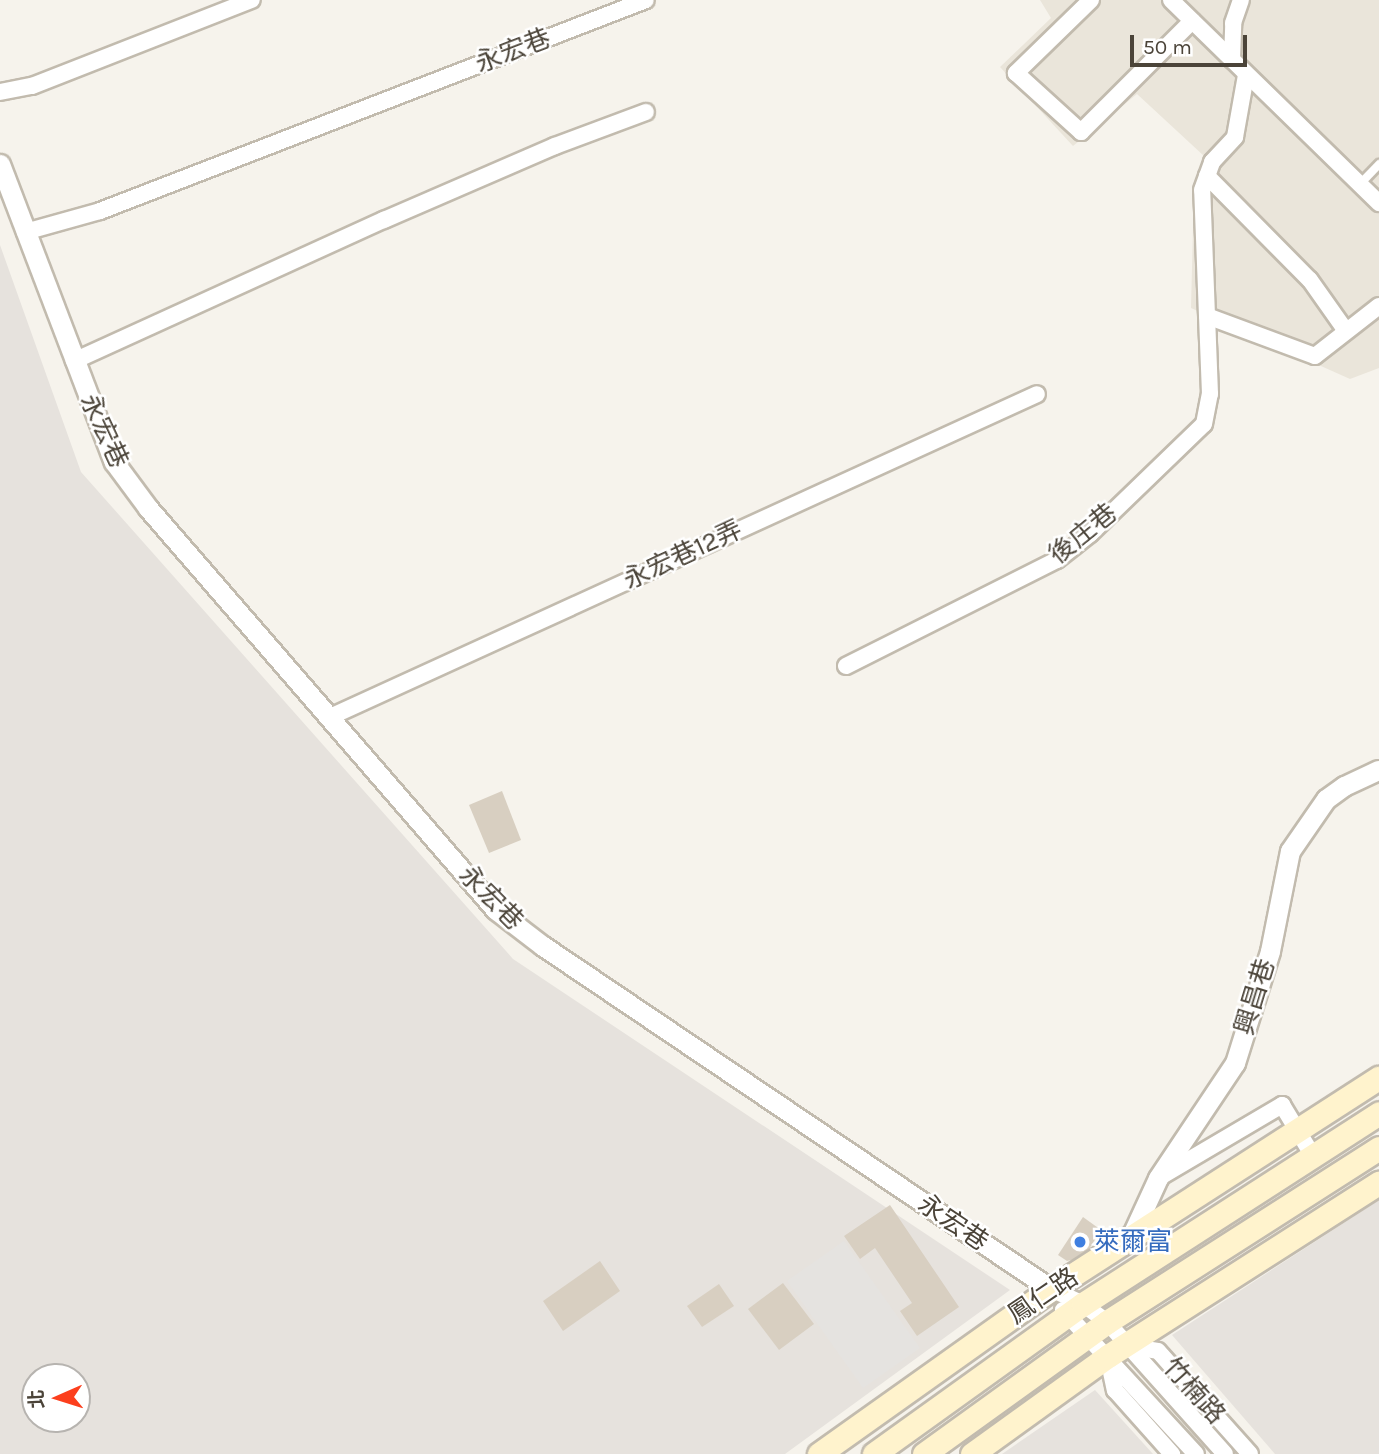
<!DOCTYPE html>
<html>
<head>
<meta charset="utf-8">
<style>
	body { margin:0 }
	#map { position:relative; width:1379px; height:1454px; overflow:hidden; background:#f6f3ec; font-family:Karla,"Noto Sans TC",sans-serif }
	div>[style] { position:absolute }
	.residential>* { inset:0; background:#eae5da }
	.industrial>* { inset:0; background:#e6e2dd }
	.parking>* { inset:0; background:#e5e3e0 }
	.building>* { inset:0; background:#d8cfc1 }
	.roads { filter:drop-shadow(2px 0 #c2bbae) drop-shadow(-2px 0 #c2bbae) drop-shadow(0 2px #c2bbae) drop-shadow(0 -2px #c2bbae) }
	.service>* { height:8px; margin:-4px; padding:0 4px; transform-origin:4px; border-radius:4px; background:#fff }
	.minor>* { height:16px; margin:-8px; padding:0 8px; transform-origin:8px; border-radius:8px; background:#fff }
	.tertiary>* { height:19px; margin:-9.5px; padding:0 9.5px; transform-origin:9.5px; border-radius:9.5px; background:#fff }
	.secondary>* { height:23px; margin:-11.5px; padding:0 11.5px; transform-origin:11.5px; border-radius:11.5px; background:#fff3cd }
	.dots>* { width:19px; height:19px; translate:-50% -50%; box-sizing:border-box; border:4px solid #fff; border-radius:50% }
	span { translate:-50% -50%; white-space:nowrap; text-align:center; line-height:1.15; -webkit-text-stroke:5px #fff; paint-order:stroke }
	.street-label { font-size:26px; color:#4b4439 }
	.shop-label { font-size:26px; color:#366cbe }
	.left { translate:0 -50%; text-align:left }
	.north { position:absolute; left:21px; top:1363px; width:70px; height:70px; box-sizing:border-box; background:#fff; border:2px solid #b7b4b0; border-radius:50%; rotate:267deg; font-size:19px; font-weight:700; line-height:28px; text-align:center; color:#4b4439 }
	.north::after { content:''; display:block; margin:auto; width:24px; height:32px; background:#fc3f1d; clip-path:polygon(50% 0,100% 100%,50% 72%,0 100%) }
	.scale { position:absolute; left:1130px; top:35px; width:117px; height:32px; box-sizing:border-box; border:4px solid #4b4439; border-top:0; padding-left:9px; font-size:21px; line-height:24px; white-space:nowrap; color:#4b4439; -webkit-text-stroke:5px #fff; paint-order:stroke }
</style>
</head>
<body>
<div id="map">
	<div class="residential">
		<div style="clip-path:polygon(1040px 0,1379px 0,1379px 368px,1350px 379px,1191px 308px,1194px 188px,1204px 156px,1137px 94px,1073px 146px,1000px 67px,1051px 18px)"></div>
	</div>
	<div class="industrial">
		<div style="clip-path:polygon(evenodd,0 245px,81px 472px,513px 959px,1010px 1290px,785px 1454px,0 1454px,0 245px,35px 1377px,77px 1377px,77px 1419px,35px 1419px,35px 1377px)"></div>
		<div style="clip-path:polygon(1379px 1200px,1379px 1454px,1275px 1454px,1172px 1335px)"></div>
		<div style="clip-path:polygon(1095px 1390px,1153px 1454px,1002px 1454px)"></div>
	</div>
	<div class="parking">
		<div style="clip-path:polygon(844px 1241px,920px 1348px,863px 1388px,787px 1281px)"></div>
	</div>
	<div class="building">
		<div style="clip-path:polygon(502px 791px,521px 840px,489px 853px,469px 805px)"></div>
		<div style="clip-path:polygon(890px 1205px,959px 1307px,917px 1336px,900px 1311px,912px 1303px,875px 1248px,860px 1259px,844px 1236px)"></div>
		<div style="clip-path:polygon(1083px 1217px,1101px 1230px,1084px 1257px,1067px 1261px,1058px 1255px)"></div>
		<div style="clip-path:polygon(600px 1261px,620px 1291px,563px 1331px,543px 1301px)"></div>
		<div style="clip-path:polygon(783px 1283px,814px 1324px,779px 1350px,748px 1309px)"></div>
		<div style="clip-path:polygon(719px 1284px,734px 1306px,702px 1327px,687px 1306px)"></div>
	</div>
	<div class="roads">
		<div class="service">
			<div style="left:1360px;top:184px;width:28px;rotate:-46deg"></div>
		</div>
		<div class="minor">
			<div style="left:1091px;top:0;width:105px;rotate:135.8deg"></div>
			<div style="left:1016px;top:73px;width:88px;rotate:42.2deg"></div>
			<div style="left:1081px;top:132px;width:157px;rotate:-45deg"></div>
			<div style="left:1171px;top:0;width:291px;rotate:44.3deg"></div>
			<div style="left:1232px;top:60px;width:37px;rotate:-88deg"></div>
			<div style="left:1233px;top:23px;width:24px;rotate:-71deg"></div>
			<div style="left:0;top:92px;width:33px;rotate:-11deg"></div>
			<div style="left:32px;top:86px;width:236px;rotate:-21.4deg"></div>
			<div style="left:1207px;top:176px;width:146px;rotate:45.3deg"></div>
			<div style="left:1310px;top:280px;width:62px;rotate:54.8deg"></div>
			<div style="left:25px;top:232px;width:78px;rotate:-15.6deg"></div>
			<div style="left:100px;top:211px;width:585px;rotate:-21.13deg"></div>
			<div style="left:1207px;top:316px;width:115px;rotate:20.3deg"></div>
			<div style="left:1315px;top:356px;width:81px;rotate:-38deg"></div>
			<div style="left:74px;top:361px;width:341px;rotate:-24.5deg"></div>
			<div style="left:384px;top:220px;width:186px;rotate:-23.4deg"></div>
			<div style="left:555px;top:146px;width:97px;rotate:-20.5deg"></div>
			<div style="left:846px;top:666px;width:236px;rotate:-26.7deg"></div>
			<div style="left:1057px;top:560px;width:42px;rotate:-38.2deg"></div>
			<div style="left:1090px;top:534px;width:158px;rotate:-44deg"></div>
			<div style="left:1204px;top:424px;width:31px;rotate:-79deg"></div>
			<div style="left:1210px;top:394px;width:204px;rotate:-92.2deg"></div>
			<div style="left:1202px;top:190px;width:30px;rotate:-70deg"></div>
			<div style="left:1212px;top:162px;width:34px;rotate:-47deg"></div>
			<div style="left:1235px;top:137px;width:63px;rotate:-79.9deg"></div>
			<div style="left:330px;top:717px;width:777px;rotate:-24.55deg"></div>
			<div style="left:1160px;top:1177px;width:142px;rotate:-30.5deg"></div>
			<div style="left:1282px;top:1105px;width:60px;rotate:58.7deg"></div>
			<div style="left:1051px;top:1289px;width:35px;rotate:25deg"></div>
			<div style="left:1083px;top:1304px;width:30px;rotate:37deg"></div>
			<div style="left:1107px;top:1322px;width:177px;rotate:48.2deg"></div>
			<div style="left:1063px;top:1310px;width:196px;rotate:47.3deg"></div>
			<div style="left:1127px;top:1346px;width:31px;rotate:9deg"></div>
			<div style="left:1158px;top:1351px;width:138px;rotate:48.2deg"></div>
			<div style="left:1108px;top:1358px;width:33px;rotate:78deg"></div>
			<div style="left:1115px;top:1390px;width:86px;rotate:48.3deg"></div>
		</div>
		<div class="tertiary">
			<div style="left:0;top:164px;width:319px;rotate:69.1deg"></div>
			<div style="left:114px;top:462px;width:57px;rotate:53.5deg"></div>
			<div style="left:148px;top:508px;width:532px;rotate:49.12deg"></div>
			<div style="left:496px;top:910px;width:59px;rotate:37.5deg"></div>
			<div style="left:543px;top:946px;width:613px;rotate:34.03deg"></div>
			<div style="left:1130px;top:1239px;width:67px;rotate:-65.3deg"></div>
			<div style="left:1158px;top:1178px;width:138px;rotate:-56.2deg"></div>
			<div style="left:1235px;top:1063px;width:117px;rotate:-72.6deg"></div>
			<div style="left:1270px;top:951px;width:102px;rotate:-78.7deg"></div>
			<div style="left:1290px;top:851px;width:63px;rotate:-55.3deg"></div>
			<div style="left:1326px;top:799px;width:22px;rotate:-36deg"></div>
			<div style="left:1344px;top:786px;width:38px;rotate:-25deg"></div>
		</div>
		<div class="secondary">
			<div style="left:819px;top:1454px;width:285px;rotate:-35.4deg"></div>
			<div style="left:1051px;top:1289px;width:390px;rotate:-32.8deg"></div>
			<div style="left:874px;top:1454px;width:257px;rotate:-35.7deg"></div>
			<div style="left:1083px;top:1304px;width:352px;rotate:-32.8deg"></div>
			<div style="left:924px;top:1454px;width:226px;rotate:-35.8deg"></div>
			<div style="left:1107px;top:1322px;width:323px;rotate:-32.6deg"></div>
			<div style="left:972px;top:1454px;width:168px;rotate:-35.8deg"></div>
			<div style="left:1108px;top:1356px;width:322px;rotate:-32.6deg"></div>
		</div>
	</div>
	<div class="dots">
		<div style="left:1080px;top:1242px;background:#3f7fe0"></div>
	</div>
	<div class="street-label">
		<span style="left:513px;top:51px;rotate:-21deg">永宏巷</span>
		<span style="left:104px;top:431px;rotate:65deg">永宏巷</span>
		<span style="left:1083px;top:534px;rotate:-39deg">後庄巷</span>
		<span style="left:683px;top:555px;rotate:-25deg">永宏巷12弄</span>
		<span style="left:491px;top:898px;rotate:45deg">永宏巷</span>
		<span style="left:1255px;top:997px;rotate:-73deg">興昌巷</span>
		<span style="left:953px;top:1223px;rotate:34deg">永宏巷</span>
		<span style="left:1043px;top:1296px;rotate:-34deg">鳳仁路</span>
		<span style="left:1194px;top:1391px;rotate:48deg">竹楠路</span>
	</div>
	<div class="shop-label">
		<span class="left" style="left:1094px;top:1242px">萊爾富</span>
	</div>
	<div class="north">北</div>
	<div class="scale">50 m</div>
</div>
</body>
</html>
